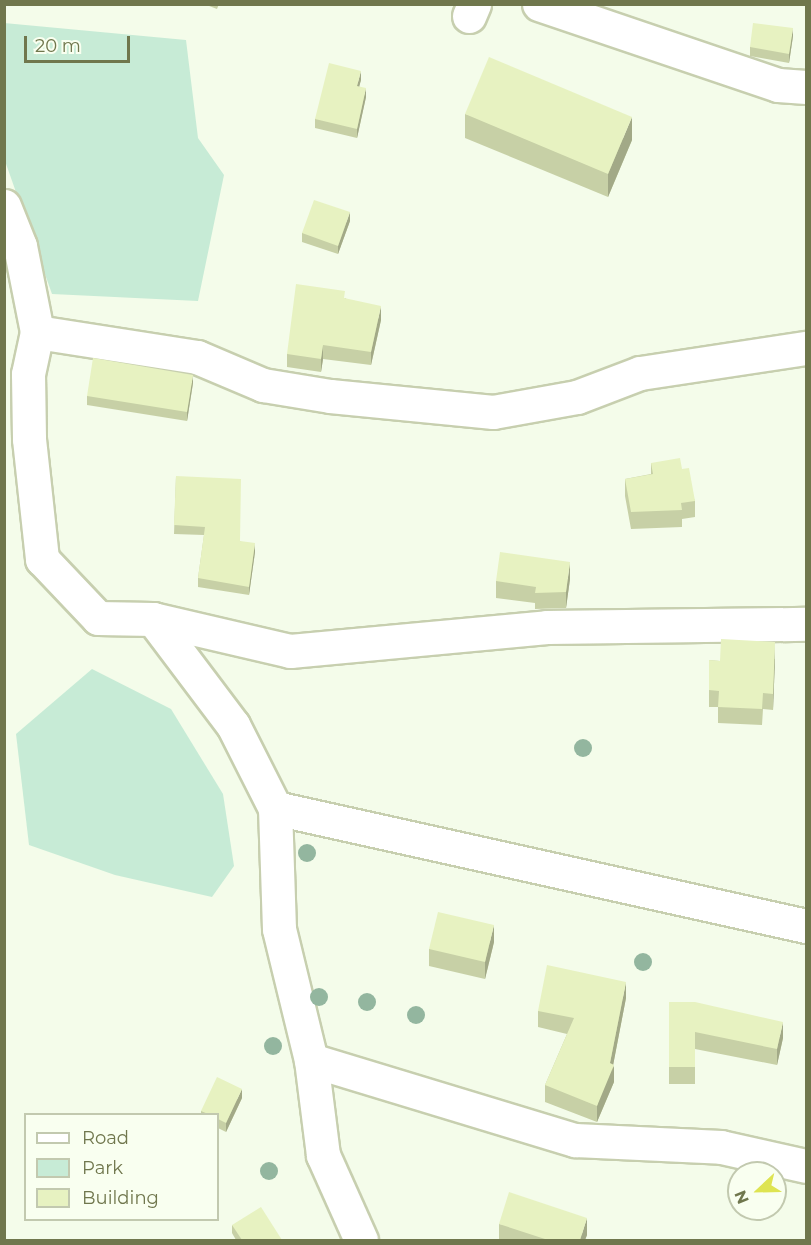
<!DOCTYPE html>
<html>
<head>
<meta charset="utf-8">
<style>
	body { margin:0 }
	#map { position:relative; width:811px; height:1245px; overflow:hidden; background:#f4fcea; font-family:Montserrat,sans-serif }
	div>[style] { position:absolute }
	.green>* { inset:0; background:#c7ebd6 }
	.roads { filter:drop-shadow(2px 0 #c7cfaf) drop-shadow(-2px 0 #c7cfaf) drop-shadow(0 2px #c7cfaf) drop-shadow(0 -2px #c7cfaf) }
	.minor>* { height:33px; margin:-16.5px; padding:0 16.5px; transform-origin:16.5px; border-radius:16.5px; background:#fff }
	.trees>* { width:18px; height:18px; margin:-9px; border-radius:50%; background:#93b69f }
	.wall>* { inset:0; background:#c7d0a6 }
	.shaded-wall>* { inset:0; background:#a2a987 }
	.building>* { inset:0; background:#e7f2c1 }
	span { translate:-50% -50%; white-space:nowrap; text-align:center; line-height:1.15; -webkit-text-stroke:4.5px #f9fff0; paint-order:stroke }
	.frame { position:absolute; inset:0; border:6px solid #70774d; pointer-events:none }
	.legend { position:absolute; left:24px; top:1113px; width:195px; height:108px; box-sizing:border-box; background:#f9fff0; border:2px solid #c2c9af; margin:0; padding:8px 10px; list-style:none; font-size:18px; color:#70774d }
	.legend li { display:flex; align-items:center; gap:12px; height:30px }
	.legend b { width:30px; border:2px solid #c2c9af }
	.north { position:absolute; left:727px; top:1161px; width:60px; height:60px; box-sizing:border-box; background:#f9fff0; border:2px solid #c2c9af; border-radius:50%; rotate:248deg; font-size:16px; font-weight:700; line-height:24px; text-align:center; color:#70774d }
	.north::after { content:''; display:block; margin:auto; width:21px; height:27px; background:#dee451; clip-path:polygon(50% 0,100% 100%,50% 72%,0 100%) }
	.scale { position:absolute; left:24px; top:36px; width:106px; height:27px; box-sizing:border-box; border:3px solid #70774d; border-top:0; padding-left:8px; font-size:18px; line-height:21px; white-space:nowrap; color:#70774d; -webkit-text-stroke:4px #f9fff0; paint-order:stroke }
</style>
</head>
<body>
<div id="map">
	<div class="green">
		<div style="clip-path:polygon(4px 23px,186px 40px,198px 138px,224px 175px,198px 301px,52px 294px,5px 161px)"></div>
		<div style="clip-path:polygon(92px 669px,171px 709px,223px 794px,234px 866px,212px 897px,115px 875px,29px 845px,16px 734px)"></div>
	</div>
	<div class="roads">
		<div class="minor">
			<div style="left:539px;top:4px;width:252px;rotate:18.7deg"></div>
			<div style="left:778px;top:85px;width:28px;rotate:4deg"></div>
			<div style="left:469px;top:16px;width:13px;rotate:-67deg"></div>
			<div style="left:4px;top:206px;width:43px;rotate:68.2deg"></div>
			<div style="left:20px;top:246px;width:88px;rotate:78.8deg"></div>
			<div style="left:37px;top:332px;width:43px;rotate:102.1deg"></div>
			<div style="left:28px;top:374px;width:65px;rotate:89.1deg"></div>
			<div style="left:29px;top:439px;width:121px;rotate:83.8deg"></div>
			<div style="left:42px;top:559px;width:81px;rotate:46.5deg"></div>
			<div style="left:98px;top:618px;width:55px;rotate:1deg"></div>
			<div style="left:153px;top:619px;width:133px;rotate:53deg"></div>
			<div style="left:233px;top:725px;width:93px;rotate:63.2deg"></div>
			<div style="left:275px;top:808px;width:121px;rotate:88.1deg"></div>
			<div style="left:279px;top:929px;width:135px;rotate:76.3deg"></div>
			<div style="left:311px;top:1060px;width:96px;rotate:82.8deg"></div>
			<div style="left:323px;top:1155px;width:93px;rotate:65.9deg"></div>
			<div style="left:37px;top:332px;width:162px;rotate:8.9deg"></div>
			<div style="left:197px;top:357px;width:72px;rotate:23deg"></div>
			<div style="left:263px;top:385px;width:68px;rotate:9.3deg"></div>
			<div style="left:330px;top:396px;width:164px;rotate:5.6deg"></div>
			<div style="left:493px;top:412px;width:85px;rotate:-10.1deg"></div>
			<div style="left:577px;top:397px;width:67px;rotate:-20.9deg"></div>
			<div style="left:640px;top:373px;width:168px;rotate:-8.6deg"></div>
			<div style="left:153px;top:619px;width:141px;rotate:13.1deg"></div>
			<div style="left:290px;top:651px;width:258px;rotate:-5.3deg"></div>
			<div style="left:547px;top:627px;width:259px;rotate:-0.7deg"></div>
			<div style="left:275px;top:808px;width:544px;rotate:12.53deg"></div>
			<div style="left:311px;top:1060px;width:276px;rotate:16.9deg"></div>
			<div style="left:575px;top:1140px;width:146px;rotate:2.7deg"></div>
			<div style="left:721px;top:1147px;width:87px;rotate:12.6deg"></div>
		</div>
	</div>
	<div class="trees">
		<div style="left:583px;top:748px"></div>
		<div style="left:307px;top:853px"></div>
		<div style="left:643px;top:962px"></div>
		<div style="left:319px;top:997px"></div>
		<div style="left:367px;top:1002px"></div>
		<div style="left:416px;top:1015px"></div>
		<div style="left:273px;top:1046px"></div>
		<div style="left:269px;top:1171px"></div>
	</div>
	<div class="wall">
		<div style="clip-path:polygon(204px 4px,219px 4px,217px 9px)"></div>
		<div style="clip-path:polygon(793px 36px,789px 63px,750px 56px,750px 47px)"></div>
		<div style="clip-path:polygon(361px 80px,359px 86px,366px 97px,357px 138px,315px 128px,315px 119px)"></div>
		<div style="clip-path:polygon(465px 114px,632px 140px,608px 197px,465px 138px)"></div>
		<div style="clip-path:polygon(350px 221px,338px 254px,302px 242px,302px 233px)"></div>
		<div style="clip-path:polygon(345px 298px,381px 320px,371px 365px,323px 359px,321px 372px,287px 367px,287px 354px)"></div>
		<div style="clip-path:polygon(193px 383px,187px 421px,87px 405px,87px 396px)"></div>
		<div style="clip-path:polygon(651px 463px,682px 469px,695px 501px,695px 517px,682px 519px,682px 527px,631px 529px,625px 496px,625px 479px,651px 474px)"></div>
		<div style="clip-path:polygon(176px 476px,240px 541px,255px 552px,249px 595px,198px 587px,198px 578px,204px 535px,174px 534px)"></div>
		<div style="clip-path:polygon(570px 579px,566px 608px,535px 609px,535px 603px,496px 598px,496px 581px)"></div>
		<div style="clip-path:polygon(775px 659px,773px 710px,763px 709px,762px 725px,718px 723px,718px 707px,709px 707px,709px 660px,720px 661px)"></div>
		<div style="clip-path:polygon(494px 942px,485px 979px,429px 966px,429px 949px)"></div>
		<div style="clip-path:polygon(626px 998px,613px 1065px,614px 1082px,597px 1122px,545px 1102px,545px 1085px,567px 1034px,538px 1027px,538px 1011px)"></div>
		<div style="clip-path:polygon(669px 1002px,783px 1038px,777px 1065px,695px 1049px,695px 1084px,669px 1084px)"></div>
		<div style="clip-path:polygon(242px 1098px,226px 1132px,218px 1128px,218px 1114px,201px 1114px,201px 1111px)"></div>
		<div style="clip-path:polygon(499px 1224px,587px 1235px,585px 1240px,499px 1240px)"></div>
		<div style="clip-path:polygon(232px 1225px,282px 1240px,236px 1240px,232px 1233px)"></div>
	</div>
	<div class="shaded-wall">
		<div style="clip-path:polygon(793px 28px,793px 36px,789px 63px,789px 54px)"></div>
		<div style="clip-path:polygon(361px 71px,361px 80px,357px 95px,357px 86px)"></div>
		<div style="clip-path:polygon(366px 88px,366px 97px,357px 138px,357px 129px)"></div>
		<div style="clip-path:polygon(632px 117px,632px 140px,608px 197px,608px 174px)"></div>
		<div style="clip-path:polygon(350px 212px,350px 221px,338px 254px,338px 246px)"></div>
		<div style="clip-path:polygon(381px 306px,381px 320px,371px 365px,371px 352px)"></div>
		<div style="clip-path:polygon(323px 345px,323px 359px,321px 372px,321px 359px)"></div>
		<div style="clip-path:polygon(193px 375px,193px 383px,187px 421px,187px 412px)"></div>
		<div style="clip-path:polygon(255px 543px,255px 552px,249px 595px,249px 587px)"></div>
		<div style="clip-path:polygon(570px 562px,570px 579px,566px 608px,566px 592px)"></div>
		<div style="clip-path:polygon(775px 642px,775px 659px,773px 710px,773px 694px)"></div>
		<div style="clip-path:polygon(494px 925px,494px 942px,485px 979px,485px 962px)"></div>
		<div style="clip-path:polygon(626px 982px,626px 998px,612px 1071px,614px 1065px,614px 1082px,597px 1122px,597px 1106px,610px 1063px)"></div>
		<div style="clip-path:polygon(783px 1022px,783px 1038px,777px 1065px,777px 1049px)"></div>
		<div style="clip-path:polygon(242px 1089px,242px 1098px,226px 1132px,226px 1123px)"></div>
		<div style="clip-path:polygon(587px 1218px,587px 1235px,585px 1240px,580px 1240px)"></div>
	</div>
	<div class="building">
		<div style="clip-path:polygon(753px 23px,793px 28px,789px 54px,750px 47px)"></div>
		<div style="clip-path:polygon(489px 57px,632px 117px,608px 174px,465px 114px)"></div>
		<div style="clip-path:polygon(329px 63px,361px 71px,357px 86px,366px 88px,357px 129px,315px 119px)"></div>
		<div style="clip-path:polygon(314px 200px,350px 212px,338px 246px,302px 233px)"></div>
		<div style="clip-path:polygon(296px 284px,345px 291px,344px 298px,381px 306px,371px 352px,323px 345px,321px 359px,287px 354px)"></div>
		<div style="clip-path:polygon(93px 358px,193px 375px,187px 412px,87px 396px)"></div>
		<div style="clip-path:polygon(680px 458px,682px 469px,689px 468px,695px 501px,681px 503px,682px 510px,631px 512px,625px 479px,653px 474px,651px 463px)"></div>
		<div style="clip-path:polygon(176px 476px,241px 479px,240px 541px,255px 543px,249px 587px,198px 578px,205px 527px,174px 525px)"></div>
		<div style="clip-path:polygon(500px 552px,570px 562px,566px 592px,535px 593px,536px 587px,496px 581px)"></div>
		<div style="clip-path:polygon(721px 639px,775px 642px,773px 694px,763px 693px,762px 709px,718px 707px,719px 691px,709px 690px,709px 660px,720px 661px)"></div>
		<div style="clip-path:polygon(438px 912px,494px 925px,485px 962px,429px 949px)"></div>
		<div style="clip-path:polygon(547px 965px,626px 982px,610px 1063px,614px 1065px,597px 1106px,545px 1085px,574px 1018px,538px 1011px)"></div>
		<div style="clip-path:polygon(669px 1002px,695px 1002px,783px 1022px,777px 1049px,695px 1032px,695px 1067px,669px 1067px)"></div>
		<div style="clip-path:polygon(217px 1077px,242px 1089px,226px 1123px,218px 1119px,218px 1114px,208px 1114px,201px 1111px)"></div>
		<div style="clip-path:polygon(509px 1192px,587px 1218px,580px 1240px,548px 1240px,499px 1224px)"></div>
		<div style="clip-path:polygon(261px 1207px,282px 1240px,242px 1240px,232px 1225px)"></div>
	</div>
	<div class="frame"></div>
	<ul class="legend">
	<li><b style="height:8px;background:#fff"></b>Road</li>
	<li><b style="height:16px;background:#c7ebd6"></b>Park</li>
	<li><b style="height:16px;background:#e7f2c1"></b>Building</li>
	</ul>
	<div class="north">N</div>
	<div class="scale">20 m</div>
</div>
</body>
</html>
